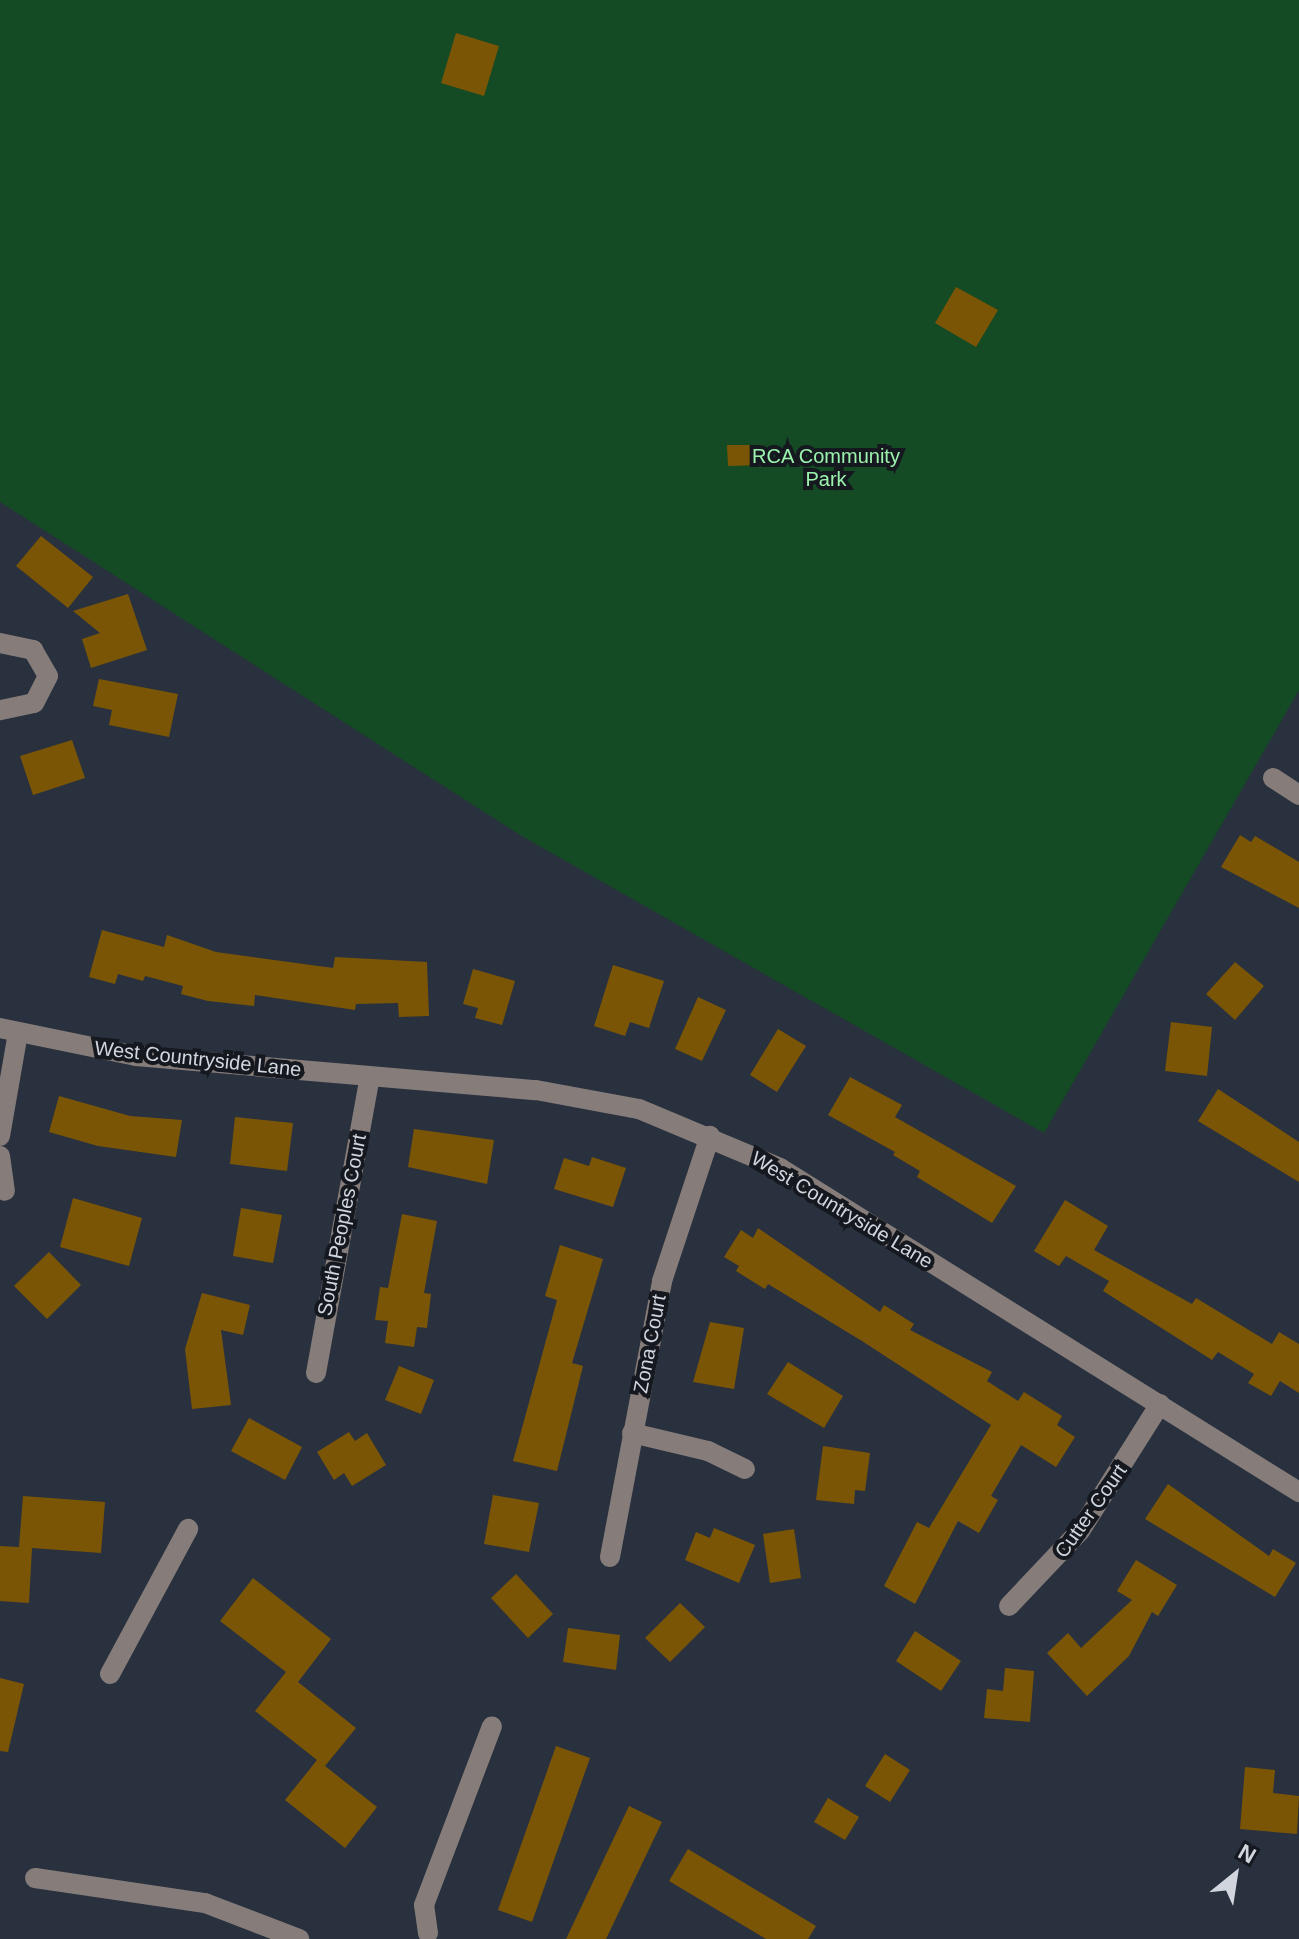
<!DOCTYPE html>
<html>
<head>
<meta charset="utf-8">
<style>
	body { margin:0 }
	#map { position:relative; width:1299px; height:1939px; overflow:hidden; background:#29313e; font-family:Helvetica,sans-serif }
	div>[style] { position:absolute }
	.green>* { inset:0; background:#144a24 }
	.building>* { inset:0; background:#7b5506 }
	.minor>* { height:20px; margin:-10px; padding:0 10px; transform-origin:10px; border-radius:10px; background:#867d7a }
	span { translate:-50% -50%; white-space:nowrap; text-align:center; line-height:1.15; -webkit-text-stroke:8px #15191f; paint-order:stroke }
	.park-label { font-size:20px; color:#9bf2ad }
	.street-label { font-size:20px; color:#d1d6de }
	.north { position:absolute; left:1195px; top:1835px; width:80px; height:80px; -webkit-text-stroke:6px #15191f; paint-order:stroke; rotate:30deg; font-size:22px; font-weight:700; line-height:32px; text-align:center; color:#d1d6de }
	.north::after { content:''; display:block; margin:auto; width:28px; height:36px; background:#d1d6de; clip-path:polygon(50% 0,100% 100%,50% 72%,0 100%) }
</style>
</head>
<body>
<div id="map">
	<div class="green">
		<div style="clip-path:polygon(0 0,1299px 0,1299px 690px,1044px 1133px,520px 835px,0 502px)"></div>
	</div>
	<div class="building">
		<div style="clip-path:polygon(456px 33px,499px 46px,484px 96px,441px 83px)"></div>
		<div style="clip-path:polygon(956px 287px,998px 310px,976px 347px,935px 323px)"></div>
		<div style="clip-path:polygon(727px 445px,763px 445px,763px 465px,728px 466px)"></div>
		<div style="clip-path:polygon(41px 536px,93px 577px,68px 608px,16px 566px)"></div>
		<div style="clip-path:polygon(128px 594px,147px 650px,91px 668px,82px 639px,100px 633px,73px 611px)"></div>
		<div style="clip-path:polygon(99px 679px,178px 694px,169px 737px,109px 725px,112px 710px,93px 706px)"></div>
		<div style="clip-path:polygon(72px 740px,85px 778px,33px 795px,20px 756px)"></div>
		<div style="clip-path:polygon(1240px 835px,1251px 842px,1255px 836px,1299px 862px,1299px 908px,1221px 867px)"></div>
		<div style="clip-path:polygon(102px 930px,164px 947px,167px 935px,216px 952px,333px 968px,335px 957px,427px 962px,429px 1016px,399px 1017px,398px 1003px,356px 1004px,355px 1010px,255px 995px,254px 1006px,208px 1001px,181px 994px,183px 986px,145px 976px,143px 981px,118px 974px,115px 984px,89px 977px)"></div>
		<div style="clip-path:polygon(1235px 962px,1264px 986px,1235px 1020px,1206px 994px)"></div>
		<div style="clip-path:polygon(613px 965px,664px 981px,649px 1028px,630px 1022px,625px 1036px,594px 1026px)"></div>
		<div style="clip-path:polygon(473px 969px,515px 981px,502px 1025px,475px 1018px,478px 1008px,463px 1004px)"></div>
		<div style="clip-path:polygon(698px 997px,726px 1010px,702px 1061px,675px 1049px)"></div>
		<div style="clip-path:polygon(1171px 1022px,1212px 1027px,1207px 1076px,1165px 1071px)"></div>
		<div style="clip-path:polygon(778px 1029px,806px 1046px,777px 1092px,750px 1075px)"></div>
		<div style="clip-path:polygon(850px 1077px,902px 1105px,895px 1117px,1016px 1186px,992px 1223px,917px 1177px,920px 1171px,893px 1155px,895px 1152px,828px 1115px)"></div>
		<div style="clip-path:polygon(1218px 1089px,1299px 1142px,1299px 1182px,1198px 1121px)"></div>
		<div style="clip-path:polygon(59px 1096px,130px 1116px,182px 1120px,176px 1157px,98px 1146px,49px 1132px)"></div>
		<div style="clip-path:polygon(235px 1117px,293px 1123px,287px 1171px,230px 1164px)"></div>
		<div style="clip-path:polygon(414px 1129px,494px 1140px,487px 1184px,408px 1167px)"></div>
		<div style="clip-path:polygon(592px 1157px,626px 1168px,613px 1207px,554px 1189px,564px 1158px,589px 1166px)"></div>
		<div style="clip-path:polygon(73px 1198px,142px 1218px,129px 1266px,60px 1247px)"></div>
		<div style="clip-path:polygon(1065px 1200px,1108px 1226px,1094px 1250px,1192px 1304px,1196px 1298px,1272px 1344px,1279px 1332px,1299px 1344px,1299px 1393px,1280px 1381px,1271px 1396px,1248px 1383px,1254px 1374px,1218px 1352px,1212px 1360px,1103px 1291px,1109px 1281px,1066px 1256px,1059px 1266px,1034px 1251px)"></div>
		<div style="clip-path:polygon(241px 1208px,282px 1215px,273px 1263px,233px 1256px)"></div>
		<div style="clip-path:polygon(402px 1214px,437px 1221px,424px 1293px,431px 1294px,427px 1328px,417px 1327px,414px 1347px,385px 1343px,388px 1321px,375px 1320px,380px 1287px,388px 1288px)"></div>
		<div style="clip-path:polygon(758px 1228px,880px 1312px,884px 1305px,914px 1324px,910px 1330px,992px 1372px,987px 1381px,1018px 1401px,1024px 1392px,1062px 1416px,1057px 1425px,1075px 1437px,1056px 1467px,1021px 1445px,991px 1496px,998px 1500px,979px 1533px,958px 1521px,915px 1604px,884px 1586px,917px 1522px,929px 1528px,991px 1425px,862px 1341px,768px 1284px,765px 1289px,736px 1271px,739px 1266px,724px 1257px,741px 1230px,753px 1238px)"></div>
		<div style="clip-path:polygon(560px 1245px,603px 1259px,572px 1363px,583px 1366px,557px 1471px,513px 1461px,557px 1300px,545px 1296px)"></div>
		<div style="clip-path:polygon(49px 1252px,81px 1285px,47px 1319px,14px 1286px)"></div>
		<div style="clip-path:polygon(202px 1293px,250px 1305px,243px 1335px,221px 1330px,231px 1405px,192px 1409px,185px 1349px)"></div>
		<div style="clip-path:polygon(710px 1322px,744px 1328px,734px 1389px,693px 1382px)"></div>
		<div style="clip-path:polygon(788px 1362px,843px 1396px,824px 1428px,767px 1394px)"></div>
		<div style="clip-path:polygon(399px 1366px,434px 1380px,421px 1414px,385px 1400px)"></div>
		<div style="clip-path:polygon(249px 1418px,302px 1447px,285px 1480px,231px 1451px)"></div>
		<div style="clip-path:polygon(349px 1432px,355px 1441px,367px 1433px,386px 1465px,352px 1486px,344px 1473px,334px 1480px,317px 1452px)"></div>
		<div style="clip-path:polygon(823px 1446px,870px 1453px,865px 1491px,855px 1490px,854px 1504px,816px 1500px)"></div>
		<div style="clip-path:polygon(1168px 1484px,1269px 1556px,1273px 1549px,1296px 1563px,1275px 1597px,1145px 1519px)"></div>
		<div style="clip-path:polygon(493px 1495px,539px 1503px,529px 1552px,484px 1544px)"></div>
		<div style="clip-path:polygon(23px 1496px,105px 1502px,101px 1553px,32px 1548px,29px 1603px,0 1601px,0 1546px,19px 1547px)"></div>
		<div style="clip-path:polygon(714px 1528px,755px 1545px,739px 1583px,685px 1560px,696px 1532px,710px 1538px)"></div>
		<div style="clip-path:polygon(794px 1529px,801px 1578px,770px 1583px,763px 1534px)"></div>
		<div style="clip-path:polygon(1136px 1560px,1177px 1585px,1158px 1616px,1152px 1612px,1129px 1656px,1087px 1696px,1047px 1653px,1068px 1633px,1081px 1648px,1132px 1600px,1117px 1591px)"></div>
		<div style="clip-path:polygon(516px 1574px,553px 1614px,528px 1638px,491px 1598px)"></div>
		<div style="clip-path:polygon(253px 1578px,331px 1639px,298px 1682px,356px 1728px,325px 1766px,377px 1807px,345px 1848px,285px 1800px,317px 1760px,255px 1711px,286px 1672px,220px 1621px)"></div>
		<div style="clip-path:polygon(680px 1603px,705px 1627px,670px 1662px,645px 1638px)"></div>
		<div style="clip-path:polygon(568px 1628px,620px 1635px,616px 1670px,563px 1662px)"></div>
		<div style="clip-path:polygon(915px 1631px,961px 1661px,941px 1691px,896px 1661px)"></div>
		<div style="clip-path:polygon(1005px 1668px,1034px 1671px,1030px 1722px,984px 1718px,987px 1689px,1003px 1691px)"></div>
		<div style="clip-path:polygon(0 1678px,24px 1684px,8px 1752px,0 1751px)"></div>
		<div style="clip-path:polygon(556px 1746px,590px 1758px,532px 1922px,498px 1910px)"></div>
		<div style="clip-path:polygon(885px 1754px,910px 1770px,890px 1802px,865px 1786px)"></div>
		<div style="clip-path:polygon(1245px 1767px,1275px 1770px,1273px 1793px,1299px 1796px,1297px 1834px,1240px 1829px)"></div>
		<div style="clip-path:polygon(828px 1798px,859px 1817px,845px 1840px,814px 1822px)"></div>
		<div style="clip-path:polygon(629px 1806px,662px 1822px,606px 1939px,566px 1939px)"></div>
		<div style="clip-path:polygon(688px 1849px,816px 1926px,808px 1939px,766px 1939px,669px 1881px)"></div>
	</div>
	<div class="minor">
		<div style="left:0;top:643px;width:34px;rotate:12deg"></div>
		<div style="left:33px;top:650px;width:30px;rotate:60deg"></div>
		<div style="left:48px;top:676px;width:30px;rotate:117deg"></div>
		<div style="left:34px;top:703px;width:35px;rotate:168deg"></div>
		<div style="left:1273px;top:778px;width:31px;rotate:33deg"></div>
		<div style="left:0;top:1028px;width:139px;rotate:11.6deg"></div>
		<div style="left:136px;top:1056px;width:401px;rotate:4.9deg"></div>
		<div style="left:536px;top:1090px;width:105px;rotate:10.5deg"></div>
		<div style="left:639px;top:1109px;width:153px;rotate:22.7deg"></div>
		<div style="left:780px;top:1168px;width:612px;rotate:31.98deg"></div>
		<div style="left:0;top:1136px;width:105px;rotate:-80.1deg"></div>
		<div style="left:0;top:1156px;width:35px;rotate:82deg"></div>
		<div style="left:316px;top:1373px;width:301px;rotate:-79.7deg"></div>
		<div style="left:632px;top:1433px;width:78px;rotate:13.3deg"></div>
		<div style="left:708px;top:1451px;width:41px;rotate:25.9deg"></div>
		<div style="left:610px;top:1557px;width:281px;rotate:-79.3deg"></div>
		<div style="left:662px;top:1281px;width:153px;rotate:-71.7deg"></div>
		<div style="left:1009px;top:1606px;width:103px;rotate:-46.6deg"></div>
		<div style="left:1080px;top:1531px;width:150px;rotate:-57.8deg"></div>
		<div style="left:110px;top:1674px;width:165px;rotate:-61.7deg"></div>
		<div style="left:35px;top:1878px;width:172px;rotate:8.4deg"></div>
		<div style="left:205px;top:1903px;width:101px;rotate:21deg"></div>
		<div style="left:428px;top:1933px;width:28px;rotate:-98deg"></div>
		<div style="left:424px;top:1905px;width:191px;rotate:-69.2deg"></div>
	</div>
	<div class="park-label">
		<span style="left:826px;top:468px">RCA Community<br>Park</span>
	</div>
	<div class="street-label">
		<span style="left:198px;top:1059px;rotate:6deg">West Countryside Lane</span>
		<span style="left:842px;top:1210px;rotate:31deg">West Countryside Lane</span>
		<span style="left:342px;top:1225px;rotate:-79deg">South Peoples Court</span>
		<span style="left:650px;top:1344px;rotate:-79deg">Zona Court</span>
		<span style="left:1091px;top:1511px;rotate:-55deg">Cutter Court</span>
	</div>
	<div class="north">N</div>
</div>
</body>
</html>
